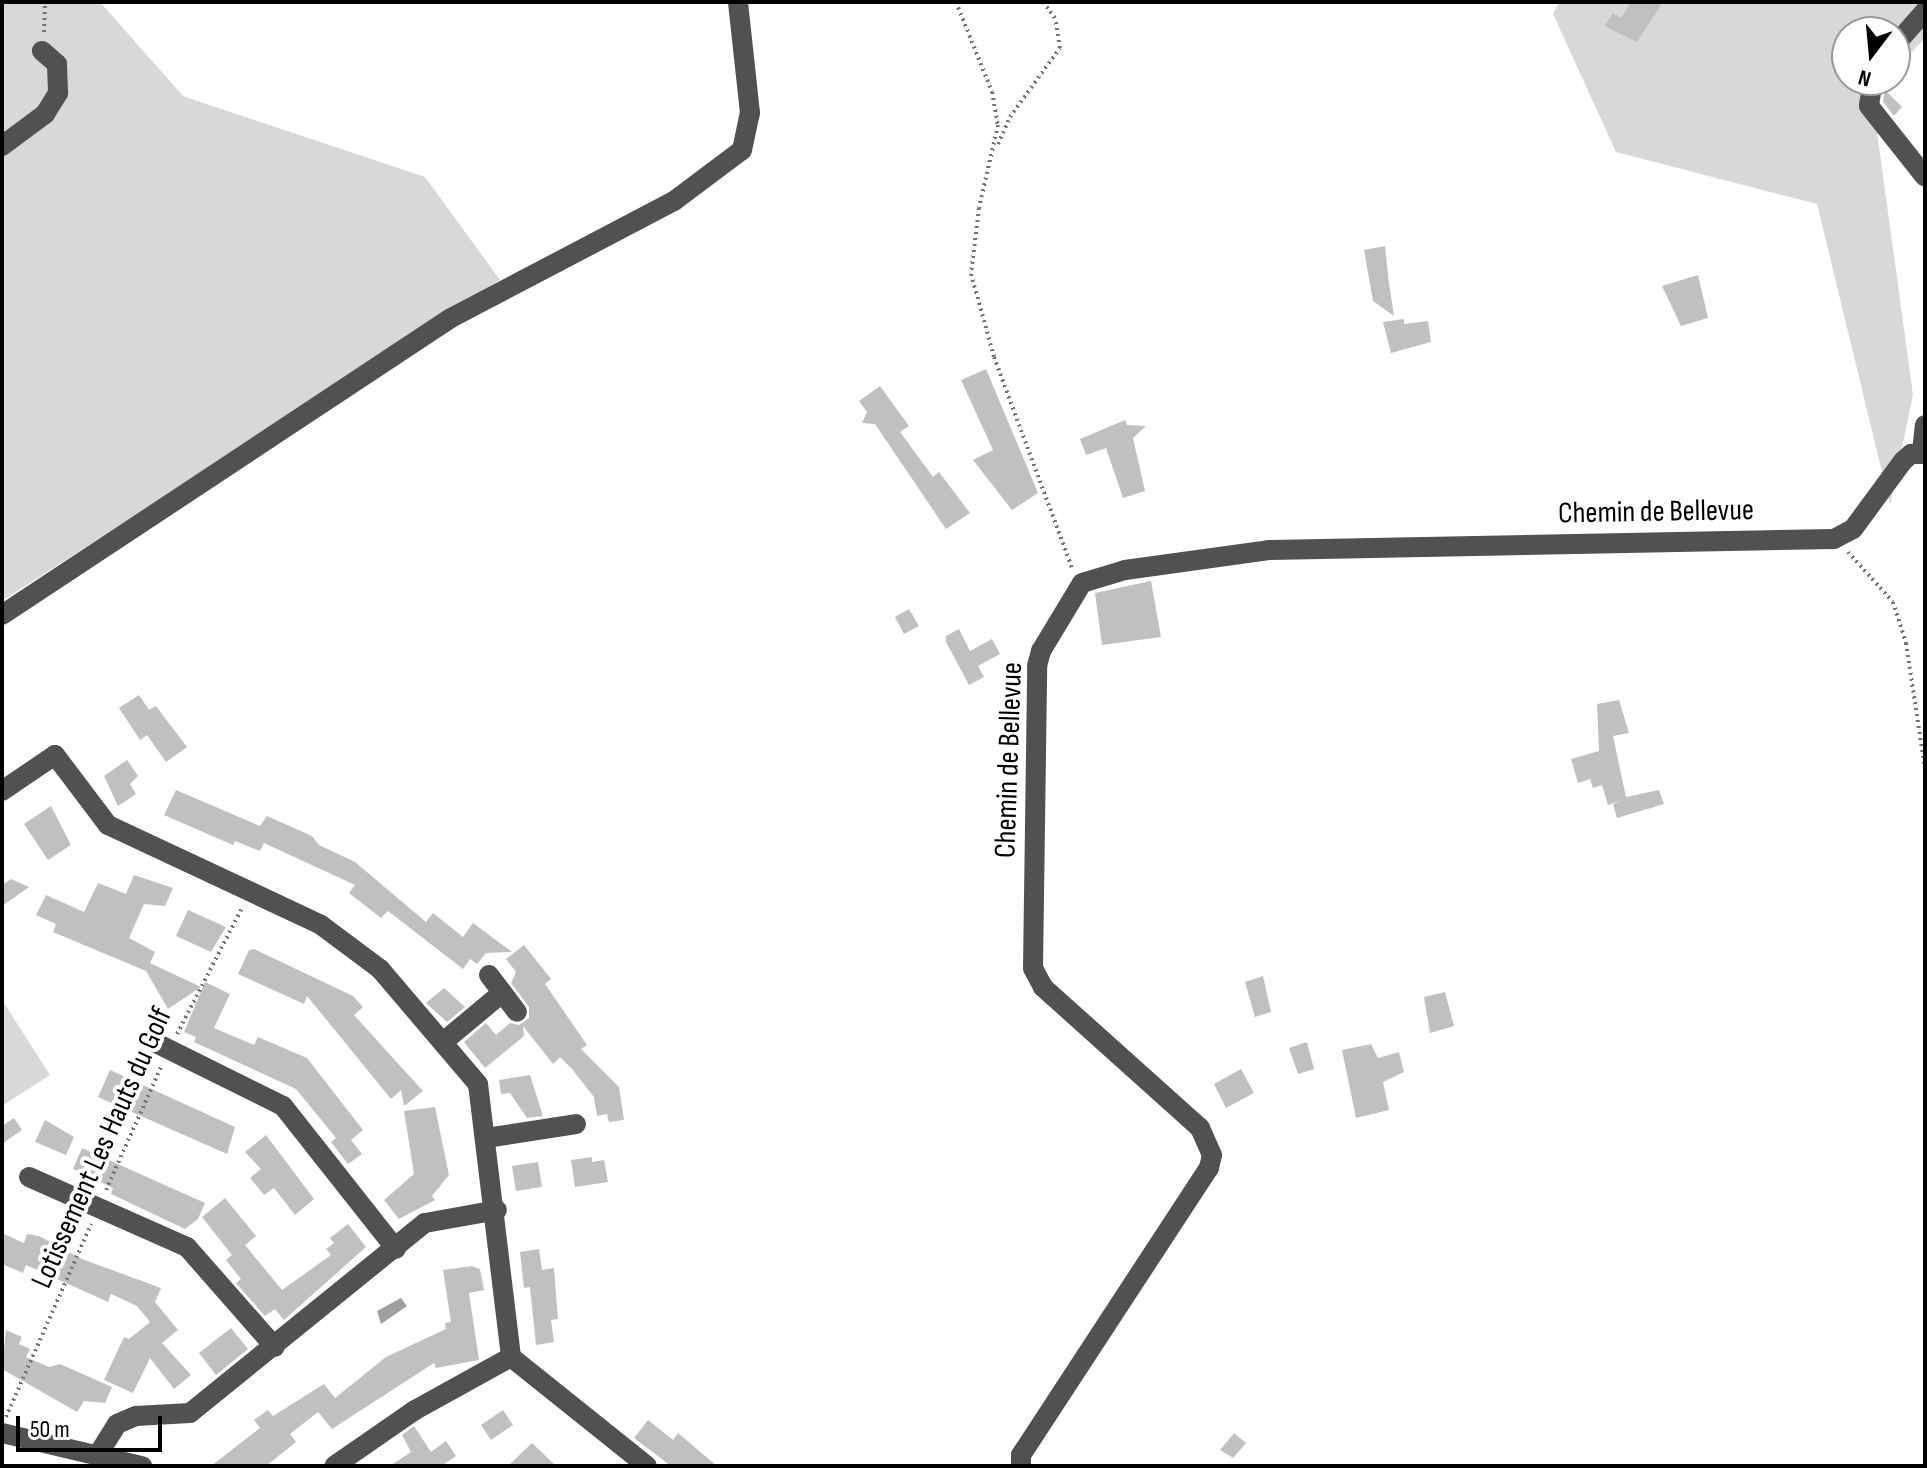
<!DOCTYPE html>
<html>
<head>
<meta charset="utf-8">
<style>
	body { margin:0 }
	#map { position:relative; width:1927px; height:1468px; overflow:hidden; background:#fff; font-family:"Sofia Sans Condensed",sans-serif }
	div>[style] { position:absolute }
	.green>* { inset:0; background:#d8d8d8 }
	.water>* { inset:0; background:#9f9f9f }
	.building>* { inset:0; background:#c0c0c0 }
	.path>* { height:4px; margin-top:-2px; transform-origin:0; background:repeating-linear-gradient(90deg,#737373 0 2px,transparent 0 6px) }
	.minor>* { height:20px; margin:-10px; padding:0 10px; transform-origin:10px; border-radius:10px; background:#515151 }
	span { translate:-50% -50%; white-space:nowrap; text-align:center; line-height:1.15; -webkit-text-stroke:8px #fff; paint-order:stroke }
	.street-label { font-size:30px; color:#000 }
	.frame { position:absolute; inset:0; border:4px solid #000; pointer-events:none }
	.north { position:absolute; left:1831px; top:16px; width:80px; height:80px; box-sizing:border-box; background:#fff; border:2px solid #999; border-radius:50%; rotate:196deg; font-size:22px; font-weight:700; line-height:32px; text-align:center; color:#000 }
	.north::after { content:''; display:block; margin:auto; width:28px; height:36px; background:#000; clip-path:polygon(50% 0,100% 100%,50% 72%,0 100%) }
	.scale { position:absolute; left:16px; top:1416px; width:146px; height:36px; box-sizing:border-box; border:4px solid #000; border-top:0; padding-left:10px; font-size:24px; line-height:28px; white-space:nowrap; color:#000; -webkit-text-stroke:6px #fff; paint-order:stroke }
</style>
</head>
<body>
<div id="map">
	<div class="green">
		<div style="clip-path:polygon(2px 2px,100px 2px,183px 96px,425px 177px,500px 280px,2px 601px)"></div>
		<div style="clip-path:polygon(1559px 2px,1925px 2px,1925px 38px,1895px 70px,1895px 32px,1847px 32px,1847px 80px,1886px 80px,1872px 95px,1913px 395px,1890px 505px,1817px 204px,1616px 152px,1553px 14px)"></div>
		<div style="clip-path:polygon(2px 1000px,50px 1075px,2px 1106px)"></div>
	</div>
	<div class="water">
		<div style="clip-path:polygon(401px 1298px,407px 1306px,381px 1324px,377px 1311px)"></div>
	</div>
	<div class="building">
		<div style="clip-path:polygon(1631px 2px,1663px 2px,1637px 42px,1604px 26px,1613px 13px,1621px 18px)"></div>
		<div style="clip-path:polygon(1885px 90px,1902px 107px,1894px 116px,1883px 102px)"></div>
		<div style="clip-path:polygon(1385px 246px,1389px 283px,1394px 316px,1373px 301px,1364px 250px)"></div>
		<div style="clip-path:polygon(1698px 275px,1708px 318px,1681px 326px,1662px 286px)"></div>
		<div style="clip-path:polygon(1404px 319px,1404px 324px,1428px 321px,1431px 342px,1391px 353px,1383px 322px)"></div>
		<div style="clip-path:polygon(986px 369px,1038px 493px,1012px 510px,973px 460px,993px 450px,961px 380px)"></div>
		<div style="clip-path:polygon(880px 386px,909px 426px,900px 432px,933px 477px,939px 472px,970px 513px,946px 529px,875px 424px,862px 423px,867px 412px,859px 401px)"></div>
		<div style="clip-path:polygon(1125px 420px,1127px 425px,1146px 426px,1133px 438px,1145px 491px,1123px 498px,1106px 448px,1086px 455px,1080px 439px)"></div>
		<div style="clip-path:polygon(1151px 581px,1161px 637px,1102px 645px,1095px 593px)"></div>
		<div style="clip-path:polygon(909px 609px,919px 626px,904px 634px,895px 617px)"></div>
		<div style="clip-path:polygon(959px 629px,970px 651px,992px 639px,1000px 654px,978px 666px,984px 677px,969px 685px,946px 642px,946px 636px)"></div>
		<div style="clip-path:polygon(139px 695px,149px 710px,156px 706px,187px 747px,166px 762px,147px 735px,140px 740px,119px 708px)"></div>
		<div style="clip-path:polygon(1619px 700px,1629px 733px,1613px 736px,1626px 797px,1659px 790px,1664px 804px,1617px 818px,1613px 804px,1623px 800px,1608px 805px,1602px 785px,1593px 788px,1590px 779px,1578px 783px,1571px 759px,1599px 751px,1597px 704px)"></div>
		<div style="clip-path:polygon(127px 760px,138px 776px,130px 784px,136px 794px,118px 806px,104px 776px)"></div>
		<div style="clip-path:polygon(176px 790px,260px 826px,267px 816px,312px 836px,319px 845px,355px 862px,426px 922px,433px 913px,463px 937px,473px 923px,512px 952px,486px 953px,477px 964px,470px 959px,463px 969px,388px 911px,381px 918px,349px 893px,355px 885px,264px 843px,260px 851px,235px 841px,233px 845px,164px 815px)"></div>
		<div style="clip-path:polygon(51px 806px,71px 845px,48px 860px,24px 824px)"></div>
		<div style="clip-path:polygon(134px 875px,173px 888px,165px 906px,144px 904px,129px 938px,155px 952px,150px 963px,201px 987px,168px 1009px,146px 971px,53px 932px,56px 924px,36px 915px,46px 895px,84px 912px,98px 883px,126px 894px)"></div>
		<div style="clip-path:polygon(11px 879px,29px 887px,2px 906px,2px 885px)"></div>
		<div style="clip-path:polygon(188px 910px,226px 927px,211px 952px,176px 936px)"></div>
		<div style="clip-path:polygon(524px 945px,551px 979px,545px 984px,587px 1045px,581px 1049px,619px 1087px,624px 1120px,609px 1122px,607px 1114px,597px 1116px,594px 1097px,572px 1069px,560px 1057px,553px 1064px,523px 1026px,524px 1036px,485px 1068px,464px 1042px,486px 1023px,496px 1035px,510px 1023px,519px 1025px,529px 1018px,529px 1007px,511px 983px,516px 972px,506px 959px)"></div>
		<div style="clip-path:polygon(254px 949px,353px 996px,363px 1007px,354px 1015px,423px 1091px,404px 1106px,401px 1090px,391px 1099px,307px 996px,304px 1004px,238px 974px,249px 950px)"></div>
		<div style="clip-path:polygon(1263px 976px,1271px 1012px,1255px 1017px,1245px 982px)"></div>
		<div style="clip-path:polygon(205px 982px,230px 994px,214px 1028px,254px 1045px,258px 1037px,307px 1058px,363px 1130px,351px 1140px,362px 1154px,348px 1164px,331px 1142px,336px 1138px,296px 1089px,194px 1042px,196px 1037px,184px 1032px)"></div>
		<div style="clip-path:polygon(444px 988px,465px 1007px,447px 1022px,426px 1003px)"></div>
		<div style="clip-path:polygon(1445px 992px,1454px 1026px,1430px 1033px,1424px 997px)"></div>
		<div style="clip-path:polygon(1307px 1042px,1314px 1069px,1298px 1074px,1289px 1048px)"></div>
		<div style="clip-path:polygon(1371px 1044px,1378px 1058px,1399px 1052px,1404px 1072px,1383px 1082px,1389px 1110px,1356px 1118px,1342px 1050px)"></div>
		<div style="clip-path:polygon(1241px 1069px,1254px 1093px,1226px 1108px,1214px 1084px)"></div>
		<div style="clip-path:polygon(110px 1070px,235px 1127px,227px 1154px,98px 1097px)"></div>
		<div style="clip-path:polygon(530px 1075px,543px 1116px,527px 1118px,510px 1093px,501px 1094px,499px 1080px)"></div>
		<div style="clip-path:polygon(435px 1107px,449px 1175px,432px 1196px,435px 1200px,399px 1219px,384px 1200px,414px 1174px,404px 1111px)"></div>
		<div style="clip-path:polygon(14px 1118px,22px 1130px,2px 1144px,2px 1126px)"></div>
		<div style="clip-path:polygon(45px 1120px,74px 1137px,66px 1155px,35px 1142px)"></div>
		<div style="clip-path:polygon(266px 1135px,314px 1199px,295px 1215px,274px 1188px,264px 1195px,250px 1178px,261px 1169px,245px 1152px)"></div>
		<div style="clip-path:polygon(82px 1148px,205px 1203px,198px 1219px,185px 1229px,111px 1194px,113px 1188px,73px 1169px)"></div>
		<div style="clip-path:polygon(592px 1157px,592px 1162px,604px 1160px,608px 1182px,575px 1187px,571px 1160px)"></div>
		<div style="clip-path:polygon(538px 1162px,542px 1187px,516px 1191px,512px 1166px)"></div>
		<div style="clip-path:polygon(225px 1198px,256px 1236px,245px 1245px,282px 1290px,331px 1255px,326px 1249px,334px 1243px,330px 1238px,348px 1224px,366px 1247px,284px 1320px,275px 1309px,265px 1316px,236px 1283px,241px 1279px,226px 1260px,232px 1255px,202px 1217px)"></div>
		<div style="clip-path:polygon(2px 1233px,24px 1243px,27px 1234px,39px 1236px,82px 1259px,161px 1288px,155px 1302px,178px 1330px,162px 1343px,191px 1375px,174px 1389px,150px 1358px,133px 1393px,104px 1380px,124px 1337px,129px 1339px,150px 1322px,137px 1306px,111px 1294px,108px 1302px,26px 1265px,23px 1273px,2px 1264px)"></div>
		<div style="clip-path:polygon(539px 1249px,542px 1270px,554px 1268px,558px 1319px,551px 1320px,554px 1342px,536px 1345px,530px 1287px,524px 1288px,520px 1252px)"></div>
		<div style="clip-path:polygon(472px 1266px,480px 1269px,484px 1290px,469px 1293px,479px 1360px,436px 1368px,434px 1363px,332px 1429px,318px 1412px,290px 1434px,296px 1442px,266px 1466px,211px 1466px,260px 1428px,254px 1420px,268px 1410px,273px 1416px,324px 1384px,335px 1398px,386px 1357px,446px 1329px,445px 1323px,451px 1322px,443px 1270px)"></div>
		<div style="clip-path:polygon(231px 1328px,248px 1349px,216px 1375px,199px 1353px)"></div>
		<div style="clip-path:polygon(6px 1330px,22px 1337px,19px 1344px,30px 1349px,26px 1357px,49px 1367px,60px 1364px,112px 1387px,105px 1403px,84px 1401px,77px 1412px,2px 1369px)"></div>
		<div style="clip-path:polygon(503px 1410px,513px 1425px,491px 1440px,481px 1425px)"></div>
		<div style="clip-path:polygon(648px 1420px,673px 1440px,678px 1433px,717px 1466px,671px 1466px,634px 1438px)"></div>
		<div style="clip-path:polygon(414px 1426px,431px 1452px,446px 1441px,456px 1456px,441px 1466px,390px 1466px,411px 1452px,402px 1435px)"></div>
		<div style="clip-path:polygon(1234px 1433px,1246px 1443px,1233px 1458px,1220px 1450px)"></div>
		<div style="clip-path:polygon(532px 1443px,556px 1466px,508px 1466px)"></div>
	</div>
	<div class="path">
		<div style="left:956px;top:2px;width:97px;rotate:68.2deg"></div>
		<div style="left:992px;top:92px;width:34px;rotate:80deg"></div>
		<div style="left:998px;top:125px;width:85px;rotate:102.9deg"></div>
		<div style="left:979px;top:208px;width:66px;rotate:96.9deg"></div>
		<div style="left:971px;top:274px;width:86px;rotate:74.5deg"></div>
		<div style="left:994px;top:357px;width:225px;rotate:69.7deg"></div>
		<div style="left:44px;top:32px;width:30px;rotate:-88deg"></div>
		<div style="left:998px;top:144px;width:30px;rotate:-66deg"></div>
		<div style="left:1010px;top:117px;width:85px;rotate:-54.1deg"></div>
		<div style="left:1060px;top:48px;width:30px;rotate:-99deg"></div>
		<div style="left:1055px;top:18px;width:20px;rotate:-127deg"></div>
		<div style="left:1848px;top:552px;width:67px;rotate:48deg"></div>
		<div style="left:1893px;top:602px;width:43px;rotate:72.4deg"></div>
		<div style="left:1906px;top:643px;width:126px;rotate:81.4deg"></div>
		<div style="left:177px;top:1034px;width:144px;rotate:-62.7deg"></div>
		<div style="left:106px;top:1190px;width:135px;rotate:-65.9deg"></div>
		<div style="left:6px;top:1417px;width:211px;rotate:-66.2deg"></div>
	</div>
	<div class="minor">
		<div style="left:1895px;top:45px;width:45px;rotate:-48.6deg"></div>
		<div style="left:1873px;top:80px;width:26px;rotate:99deg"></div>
		<div style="left:1869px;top:106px;width:90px;rotate:51.7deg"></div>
		<div style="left:2px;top:146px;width:54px;rotate:-36.7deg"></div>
		<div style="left:45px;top:114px;width:25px;rotate:-58deg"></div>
		<div style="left:58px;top:93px;width:29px;rotate:-92deg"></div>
		<div style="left:57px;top:64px;width:20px;rotate:-139deg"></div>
		<div style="left:1922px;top:452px;width:27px;rotate:-84deg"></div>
		<div style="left:2px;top:615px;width:538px;rotate:-33.48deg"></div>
		<div style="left:451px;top:318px;width:252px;rotate:-27.7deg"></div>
		<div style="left:674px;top:201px;width:85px;rotate:-36.9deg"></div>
		<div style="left:742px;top:150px;width:38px;rotate:-78deg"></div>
		<div style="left:750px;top:113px;width:112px;rotate:-96.2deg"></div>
		<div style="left:2px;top:791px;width:64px;rotate:-34.2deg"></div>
		<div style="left:55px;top:755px;width:88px;rotate:52.9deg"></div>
		<div style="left:108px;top:825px;width:235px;rotate:25.1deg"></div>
		<div style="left:321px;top:925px;width:74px;rotate:36.7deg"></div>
		<div style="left:380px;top:969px;width:151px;rotate:49.6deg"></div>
		<div style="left:478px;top:1084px;width:275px;rotate:83.1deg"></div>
		<div style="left:511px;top:1357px;width:110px;rotate:151.1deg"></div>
		<div style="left:415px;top:1410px;width:98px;rotate:145.3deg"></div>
		<div style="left:489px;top:975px;width:46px;rotate:52.9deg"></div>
		<div style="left:154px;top:1042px;width:144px;rotate:26.4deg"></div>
		<div style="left:283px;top:1106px;width:182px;rotate:51.7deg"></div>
		<div style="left:443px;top:1042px;width:77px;rotate:-39.7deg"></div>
		<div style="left:486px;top:1138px;width:91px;rotate:-8.8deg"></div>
		<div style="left:29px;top:1177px;width:173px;rotate:23.9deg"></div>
		<div style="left:187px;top:1247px;width:133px;rotate:48.7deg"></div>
		<div style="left:511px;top:1357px;width:174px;rotate:38.7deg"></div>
		<div style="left:2px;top:1433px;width:144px;rotate:13.3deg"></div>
		<div style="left:99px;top:1453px;width:34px;rotate:-58deg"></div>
		<div style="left:117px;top:1424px;width:21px;rotate:-23deg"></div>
		<div style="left:136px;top:1416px;width:54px;rotate:-3.2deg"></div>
		<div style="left:190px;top:1413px;width:302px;rotate:-39deg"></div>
		<div style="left:425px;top:1223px;width:73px;rotate:-10.2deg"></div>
		<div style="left:1021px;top:1466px;width:11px;rotate:-90deg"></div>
		<div style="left:1021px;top:1455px;width:343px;rotate:-56.8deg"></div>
		<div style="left:1209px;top:1168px;width:13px;rotate:-77deg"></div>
		<div style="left:1212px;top:1155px;width:30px;rotate:-114deg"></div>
		<div style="left:1200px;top:1128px;width:211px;rotate:-138.1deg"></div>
		<div style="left:1043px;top:987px;width:21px;rotate:-118deg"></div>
		<div style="left:1033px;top:968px;width:302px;rotate:-89.2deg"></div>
		<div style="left:1037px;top:666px;width:16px;rotate:-75deg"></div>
		<div style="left:1041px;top:651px;width:79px;rotate:-58.9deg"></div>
		<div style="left:1082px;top:583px;width:45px;rotate:-16.8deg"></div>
		<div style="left:1125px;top:570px;width:145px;rotate:-7.9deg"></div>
		<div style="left:1269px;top:550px;width:565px;rotate:-1.12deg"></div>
		<div style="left:1834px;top:539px;width:21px;rotate:-28deg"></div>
		<div style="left:1853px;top:529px;width:84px;rotate:-53.7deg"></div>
		<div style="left:1903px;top:461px;width:11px;rotate:-41deg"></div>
		<div style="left:1911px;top:454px;width:14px"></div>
	</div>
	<div class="street-label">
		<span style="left:1656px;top:512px;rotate:-1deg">Chemin de Bellevue</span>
		<span style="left:1009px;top:760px;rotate:-88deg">Chemin de Bellevue</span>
		<span style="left:102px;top:1148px;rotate:-66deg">Lotissement Les Hauts du Golf</span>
	</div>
	<div class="frame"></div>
	<div class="north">N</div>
	<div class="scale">50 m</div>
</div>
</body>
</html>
